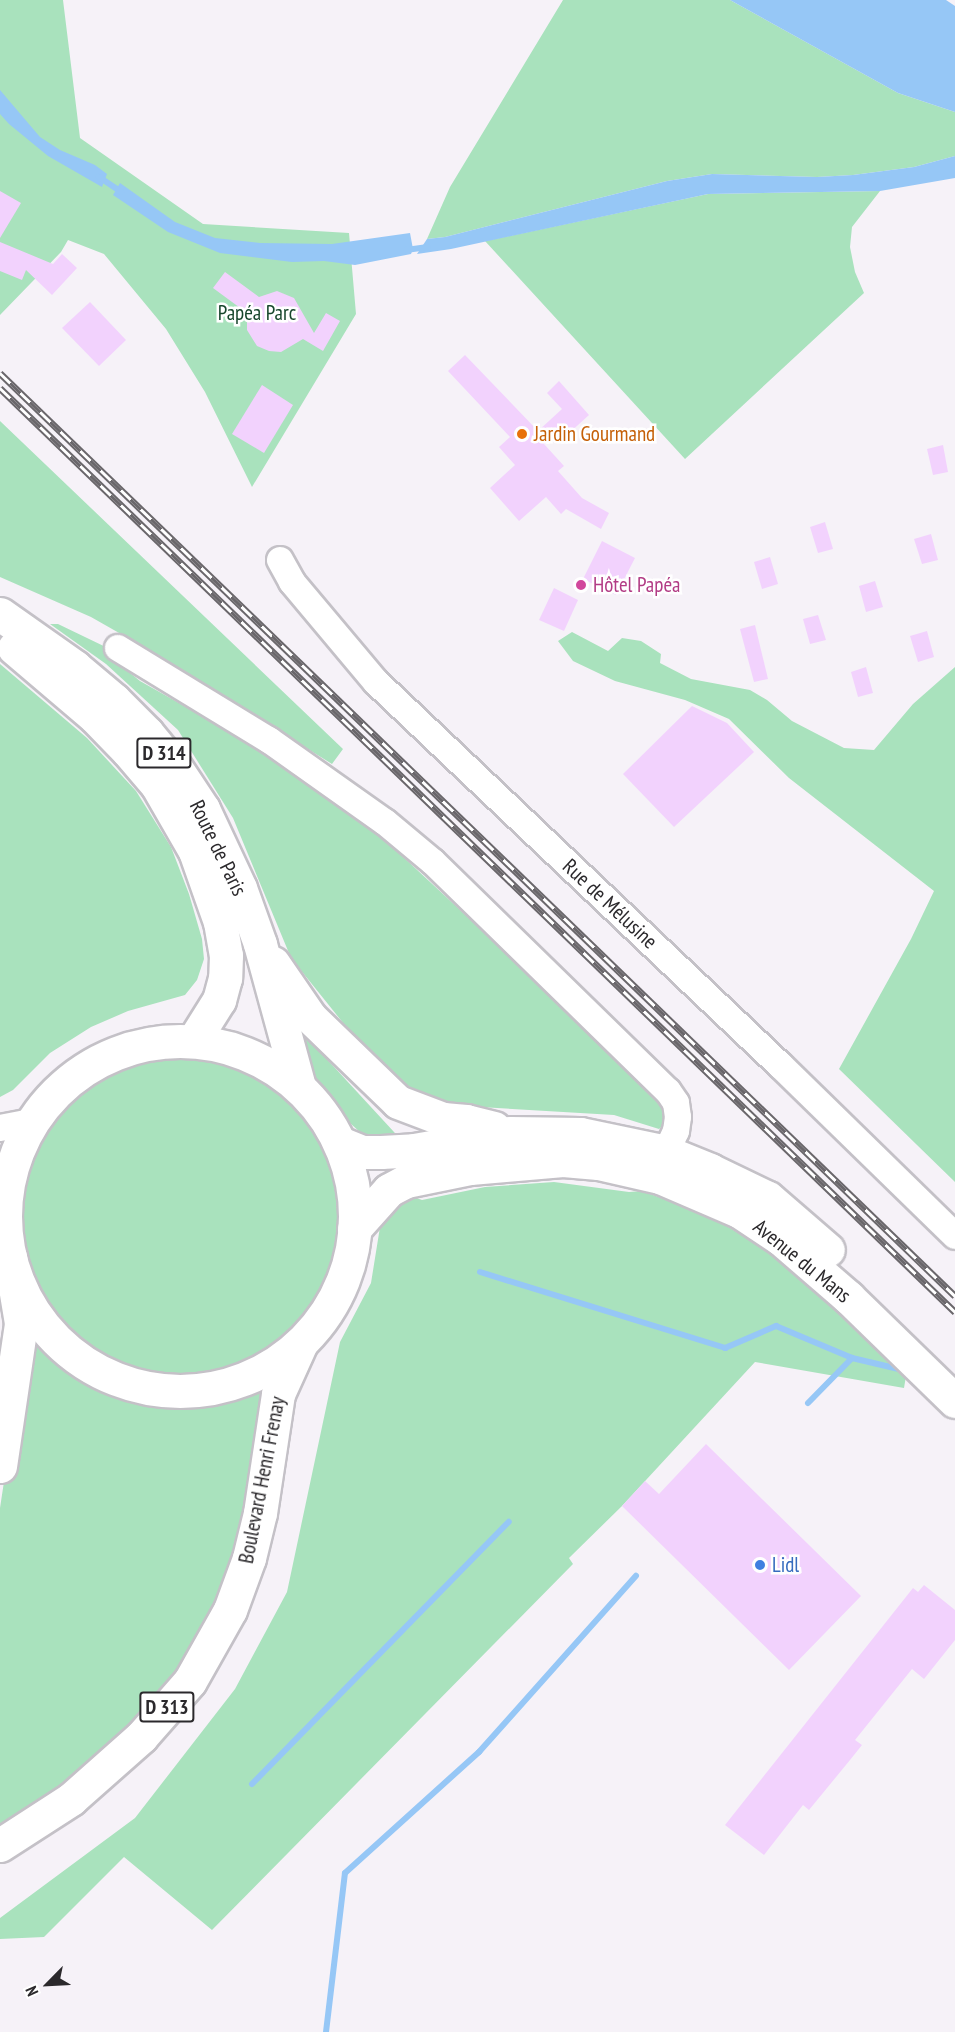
<!DOCTYPE html>
<html>
<head>
<meta charset="utf-8">
<style>
	body { margin:0 }
	#map { position:relative; width:955px; height:2032px; overflow:hidden; background:#f6f2f8; font-family:"PT Sans Narrow",sans-serif }
	div>[style] { position:absolute }
	.green>* { inset:0; background:#a9e2bd }
	.round { border-radius:50% }
	.water>* { inset:0; background:#96c7f6 }
	.stream>* { height:6px; margin:-3px; padding:0 3px; transform-origin:3px; border-radius:3px; background:#96c7f6 }
	.building>* { inset:0; background:#f2d2fd }
	.roads { filter:drop-shadow(2px 0 #c4c1c7) drop-shadow(-2px 0 #c4c1c7) drop-shadow(0 2px #c4c1c7) drop-shadow(0 -2px #c4c1c7) }
	.street>* { height:26px; margin:-13px; padding:0 13px; transform-origin:13px; border-radius:13px; background:#fff }
	.primary>* { height:33px; margin:-16.5px; padding:0 16.5px; transform-origin:16.5px; border-radius:16.5px; background:#fff }
	.primary>.ring { margin:-16.5px; padding:0; box-sizing:content-box; background:none; border:33px solid #fff; border-radius:50% }
	.highway>* { height:33px; margin:-16.5px; padding:0 16.5px; transform-origin:16.5px; border-radius:16.5px; background:#fff }
	.rail>* { height:7px; margin-top:-3.5px; transform-origin:0; background:repeating-linear-gradient(90deg,#fff 0 14px,#6a676b 0 28px); box-sizing:border-box; border-block:2px solid #6a676b }
	.dots>* { width:16px; height:16px; translate:-50% -50%; box-sizing:border-box; border:3px solid #fff; border-radius:50% }
	span { translate:-50% -50%; white-space:nowrap; text-align:center; line-height:1.15; -webkit-text-stroke:5px #fff; paint-order:stroke }
	.shield-label span { padding:2px 4px; background:#fff; border:2px solid; border-radius:4px; -webkit-text-stroke-width:0 }
	.shield-label { font-size:20px; color:#2b292c; font-weight:700 }
	.park-label { font-size:21px; color:#17462c }
	.food-label { font-size:21px; color:#c56008 }
	.left { translate:0 -50%; text-align:left }
	.hotel-label { font-size:21px; color:#b23c85 }
	.street-label { font-size:21px; color:#2b292c }
	.shop-label { font-size:21px; color:#366cbe }
	.north { position:absolute; left:18px; top:1954px; width:60px; height:60px; -webkit-text-stroke:4px #fff; paint-order:stroke; rotate:246deg; font-size:16px; font-weight:700; line-height:24px; text-align:center; color:#2b292c }
	.north::after { content:''; display:block; margin:auto; width:21px; height:27px; background:#2b292c; clip-path:polygon(50% 0,100% 100%,50% 72%,0 100%) }
</style>
</head>
<body>
<div id="map">
	<div class="green">
		<div style="clip-path:polygon(0 0,63px 0,80px 138px,203px 224px,349px 233px,356px 314px,252px 487px,205px 392px,166px 329px,104px 254px,68px 240px,61px 252px,0 315px)"></div>
		<div style="clip-path:polygon(563px 0,730px 0,898px 93px,955px 112px,955px 156px,914px 167px,853px 175px,817px 177px,712px 174px,667px 181px,445px 237px,427px 239px,450px 187px)"></div>
		<div style="clip-path:polygon(880px 191px,852px 227px,850px 247px,855px 272px,864px 293px,685px 459px,485px 241px,708px 194px)"></div>
		<div style="clip-path:polygon(0 421px,343px 749px,332px 764px,149px 650px,91px 617px,0 577px)"></div>
		<div style="clip-path:polygon(50px 624px,58px 624px,114px 651px,114px 660px,140px 681px,255px 746px,370px 826px,578px 1020px,659px 1100px,670px 1119px,659px 1129px,614px 1115px,446px 1105px,398px 1081px,352px 1034px,291px 958px,233px 818px,178px 730px,106px 664px)"></div>
		<div style="clip-path:polygon(572px 632px,608px 651px,622px 638px,641px 641px,661px 654px,660px 663px,691px 679px,750px 690px,767px 700px,792px 721px,844px 748px,874px 750px,913px 704px,955px 667px,955px 1182px,839px 1069px,911px 939px,934px 891px,789px 778px,729px 719px,685px 700px,615px 681px,573px 661px,558px 641px)"></div>
		<div style="clip-path:polygon(0 664px,87px 738px,136px 791px,171px 847px,189px 894px,202px 939px,204px 959px,197px 980px,185px 995px,128px 1011px,91px 1027px,50px 1053px,13px 1090px,0 1097px)"></div>
		<div style="clip-path:polygon(300px 1030px,394px 1132px,401px 1140px,376px 1139px,362px 1134px,350px 1123px,332px 1096px,305px 1067px)"></div>
		<div class="round" style="left:19px;top:1052px;width:326px;height:326px"></div>
		<div style="clip-path:polygon(554px 1182px,629px 1192px,642px 1191px,708px 1215px,750px 1240px,800px 1274px,906px 1376px,904px 1388px,755px 1362px,622px 1506px,569px 1558px,573px 1564px,212px 1930px,124px 1857px,44px 1937px,0 1939px,0 1918px,135px 1818px,235px 1689px,287px 1592px,340px 1342px,371px 1283px,380px 1227px,387px 1215px,398px 1203px,411px 1196px,422px 1200px,485px 1187px)"></div>
		<div style="clip-path:polygon(31px 1328px,68px 1368px,94px 1386px,142px 1402px,187px 1405px,225px 1403px,253px 1389px,264px 1386px,266px 1389px,234px 1571px,201px 1642px,99px 1763px,0 1831px,0 1508px,22px 1363px)"></div>
	</div>
	<div class="water">
		<div style="clip-path:polygon(730px 0,946px 0,955px 6px,955px 112px,898px 93px)"></div>
		<div style="clip-path:polygon(0 90px,40px 137px,60px 150px,95px 165px,107px 174px,102px 187px,48px 156px,9px 124px,0 114px)"></div>
		<div style="clip-path:polygon(955px 156px,955px 178px,880px 191px,708px 194px,451px 249px,417px 254px,427px 239px,445px 237px,667px 181px,712px 174px,817px 177px,853px 175px,914px 167px)"></div>
		<div style="clip-path:polygon(120px 183px,175px 222px,215px 238px,260px 243px,332px 244px,410px 233px,413px 249px,411px 254px,355px 265px,324px 261px,292px 262px,220px 253px,168px 232px,113px 195px)"></div>
	</div>
	<div class="stream">
		<div style="left:99px;top:177px;width:27px;rotate:34deg"></div>
		<div style="left:406px;top:250px;width:22px;rotate:-8deg"></div>
		<div style="left:480px;top:1272px;width:257px;rotate:17.2deg"></div>
		<div style="left:725px;top:1348px;width:56px;rotate:-23.3deg"></div>
		<div style="left:776px;top:1326px;width:82px;rotate:22.8deg"></div>
		<div style="left:808px;top:1403px;width:63px;rotate:-45.6deg"></div>
		<div style="left:852px;top:1358px;width:48px;rotate:13.2deg"></div>
		<div style="left:252px;top:1784px;width:367px;rotate:-45.6deg"></div>
		<div style="left:326px;top:2032px;width:160px;rotate:-83.2deg"></div>
		<div style="left:345px;top:1873px;width:181px;rotate:-42.1deg"></div>
		<div style="left:479px;top:1752px;width:236px;rotate:-48.3deg"></div>
	</div>
	<div class="building">
		<div style="clip-path:polygon(0 191px,21px 203px,0 238px)"></div>
		<div style="clip-path:polygon(0 242px,53px 264px,62px 254px,77px 268px,52px 295px,26px 270px,22px 280px,0 271px)"></div>
		<div style="clip-path:polygon(225px 272px,259px 297px,277px 291px,294px 298px,314px 333px,326px 313px,340px 321px,323px 351px,303px 339px,281px 352px,269px 351px,257px 346px,247px 330px,247px 313px,213px 288px)"></div>
		<div style="clip-path:polygon(90px 302px,126px 340px,99px 366px,62px 328px)"></div>
		<div style="clip-path:polygon(465px 355px,538px 431px,562px 409px,547px 393px,559px 381px,589px 415px,567px 435px,544px 444px,564px 466px,558px 471px,582px 498px,609px 513px,601px 529px,566px 509px,561px 514px,546px 497px,519px 521px,490px 488px,515px 465px,499px 447px,510px 437px,448px 371px)"></div>
		<div style="clip-path:polygon(262px 385px,293px 405px,264px 453px,232px 434px)"></div>
		<div style="clip-path:polygon(943px 445px,948px 472px,933px 475px,927px 449px)"></div>
		<div style="clip-path:polygon(825px 522px,833px 549px,818px 553px,810px 527px)"></div>
		<div style="clip-path:polygon(931px 534px,938px 560px,922px 564px,914px 539px)"></div>
		<div style="clip-path:polygon(602px 541px,635px 558px,616px 595px,583px 579px)"></div>
		<div style="clip-path:polygon(770px 557px,778px 584px,762px 589px,754px 562px)"></div>
		<div style="clip-path:polygon(875px 581px,883px 607px,866px 612px,859px 586px)"></div>
		<div style="clip-path:polygon(554px 588px,578px 600px,564px 631px,539px 620px)"></div>
		<div style="clip-path:polygon(818px 615px,826px 640px,810px 644px,803px 619px)"></div>
		<div style="clip-path:polygon(755px 625px,768px 679px,754px 682px,740px 629px)"></div>
		<div style="clip-path:polygon(927px 631px,934px 657px,918px 662px,910px 636px)"></div>
		<div style="clip-path:polygon(866px 667px,873px 693px,858px 697px,851px 672px)"></div>
		<div style="clip-path:polygon(692px 706px,727px 723px,754px 752px,674px 827px,623px 774px)"></div>
		<div style="clip-path:polygon(706px 1444px,861px 1596px,789px 1670px,622px 1506px,645px 1481px,659px 1494px)"></div>
		<div style="clip-path:polygon(924px 1585px,955px 1610px,955px 1640px,924px 1679px,912px 1669px,855px 1740px,862px 1745px,850px 1760px,809px 1810px,803px 1805px,764px 1855px,725px 1825px,913px 1588px,918px 1592px)"></div>
	</div>
	<div class="roads">
		<div class="street">
			<div style="left:280px;top:560px;width:25px;rotate:61deg"></div>
			<div style="left:292px;top:582px;width:131px;rotate:50deg"></div>
			<div style="left:376px;top:682px;width:558px;rotate:43.48deg"></div>
			<div style="left:781px;top:1066px;width:243px;rotate:44.3deg"></div>
			<div style="left:118px;top:648px;width:177px;rotate:31.4deg"></div>
			<div style="left:269px;top:740px;width:142px;rotate:35.3deg"></div>
			<div style="left:385px;top:822px;width:62px;rotate:39.8deg"></div>
			<div style="left:433px;top:862px;width:328px;rotate:44.3deg"></div>
			<div style="left:668px;top:1091px;width:14px;rotate:56deg"></div>
			<div style="left:676px;top:1103px;width:14px;rotate:82deg"></div>
			<div style="left:678px;top:1117px;width:14px;rotate:98deg"></div>
			<div style="left:676px;top:1131px;width:23px;rotate:115deg"></div>
			<div style="left:0;top:1128px;width:33px;rotate:-11deg"></div>
			<div style="left:0;top:1172px;width:13px;rotate:51deg"></div>
		</div>
		<div class="primary">
			<div style="left:0;top:614px;width:92px;rotate:35.2deg"></div>
			<div style="left:75px;top:667px;width:51px;rotate:40.2deg"></div>
			<div style="left:114px;top:700px;width:47px;rotate:45deg"></div>
			<div style="left:147px;top:733px;width:45px;rotate:50.4deg"></div>
			<div style="left:176px;top:768px;width:49px;rotate:56.6deg"></div>
			<div style="left:203px;top:809px;width:87px;rotate:64.9deg"></div>
			<div style="left:240px;top:888px;width:59px;rotate:70.3deg"></div>
			<div style="left:260px;top:944px;width:148px;rotate:74.7deg"></div>
			<div style="left:14px;top:648px;width:106px;rotate:40.4deg"></div>
			<div style="left:95px;top:717px;width:47px;rotate:45.9deg"></div>
			<div style="left:128px;top:751px;width:45px;rotate:49.5deg"></div>
			<div style="left:157px;top:785px;width:76px;rotate:60.1deg"></div>
			<div style="left:195px;top:851px;width:75px;rotate:70.6deg"></div>
			<div style="left:220px;top:922px;width:34px;rotate:80deg"></div>
			<div style="left:226px;top:955px;width:23px;rotate:92deg"></div>
			<div style="left:225px;top:978px;width:23px;rotate:105deg"></div>
			<div style="left:219px;top:1000px;width:47px;rotate:122deg"></div>
			<div style="left:273px;top:963px;width:65px;rotate:55.6deg"></div>
			<div style="left:310px;top:1017px;width:122px;rotate:44deg"></div>
			<div style="left:398px;top:1102px;width:48px;rotate:20.7deg"></div>
			<div style="left:443px;top:1119px;width:23px;rotate:5deg"></div>
			<div style="left:466px;top:1121px;width:29px;rotate:14deg"></div>
			<div class="ring" style="left:5px;top:1041px;width:317px;height:317px"></div>
			<div style="left:340px;top:1143px;width:24px;rotate:22deg"></div>
			<div style="left:362px;top:1152px;width:19px"></div>
			<div style="left:381px;top:1152px;width:33px;rotate:-3deg"></div>
			<div style="left:414px;top:1150px;width:97px;rotate:-10deg"></div>
			<div style="left:510px;top:1133px;width:70px;rotate:0.8deg"></div>
			<div style="left:580px;top:1134px;width:88px;rotate:11.8deg"></div>
			<div style="left:666px;top:1152px;width:48px;rotate:22.2deg"></div>
			<div style="left:710px;top:1170px;width:64px;rotate:25.8deg"></div>
			<div style="left:768px;top:1198px;width:79px;rotate:40.9deg"></div>
			<div style="left:354px;top:1229px;width:52px;rotate:-48.1deg"></div>
			<div style="left:389px;top:1190px;width:19px;rotate:-28deg"></div>
			<div style="left:406px;top:1181px;width:65px;rotate:-11.5deg"></div>
			<div style="left:470px;top:1168px;width:93px;rotate:-4.9deg"></div>
			<div style="left:563px;top:1160px;width:35px;rotate:5deg"></div>
			<div style="left:598px;top:1163px;width:64px;rotate:12.7deg"></div>
			<div style="left:660px;top:1177px;width:86px;rotate:23.3deg"></div>
			<div style="left:739px;top:1211px;width:50px;rotate:33.7deg"></div>
			<div style="left:781px;top:1239px;width:89px;rotate:40.9deg"></div>
			<div style="left:848px;top:1297px;width:149px;rotate:44.2deg"></div>
		</div>
		<div class="highway">
			<div style="left:0;top:1466px;width:145px;rotate:-81.6deg"></div>
			<div style="left:21px;top:1323px;width:67px;rotate:-99.5deg"></div>
			<div style="left:0;top:1845px;width:85px;rotate:-32.9deg"></div>
			<div style="left:71px;top:1799px;width:94px;rotate:-41.5deg"></div>
			<div style="left:141px;top:1737px;width:74px;rotate:-48.8deg"></div>
			<div style="left:190px;top:1681px;width:81px;rotate:-60.6deg"></div>
			<div style="left:230px;top:1610px;width:55px;rotate:-69.9deg"></div>
			<div style="left:249px;top:1558px;width:46px;rotate:-76.3deg"></div>
			<div style="left:260px;top:1513px;width:120px;rotate:-81.4deg"></div>
			<div style="left:278px;top:1394px;width:56px;rotate:-65.7deg"></div>
		</div>
	</div>
	<div class="rail">
		<div style="left:0;top:373px;width:1328px;rotate:44.02deg"></div>
		<div style="left:0;top:388px;width:1329px;rotate:44.05deg"></div>
	</div>
	<div class="dots">
		<div style="left:522px;top:434px;background:#e8710a"></div>
		<div style="left:581px;top:585px;background:#d1479c"></div>
		<div style="left:760px;top:1565px;background:#3f7fe0"></div>
	</div>
	<div class="shield-label">
		<span style="left:164px;top:753px">D 314</span>
		<span style="left:167px;top:1707px">D 313</span>
	</div>
	<div class="park-label">
		<span style="left:257px;top:313px">Papéa Parc</span>
	</div>
	<div class="food-label">
		<span class="left" style="left:534px;top:434px">Jardin Gourmand</span>
	</div>
	<div class="hotel-label">
		<span class="left" style="left:593px;top:585px">Hôtel Papéa</span>
	</div>
	<div class="street-label">
		<span style="left:218px;top:848px;rotate:64deg">Route de Paris</span>
		<span style="left:610px;top:904px;rotate:43deg">Rue de Mélusine</span>
		<span style="left:802px;top:1261px;rotate:39deg">Avenue du Mans</span>
		<span style="left:262px;top:1480px;rotate:-79deg">Boulevard Henri Frenay</span>
	</div>
	<div class="shop-label">
		<span class="left" style="left:772px;top:1565px">Lidl</span>
	</div>
	<div class="north">N</div>
</div>
</body>
</html>
